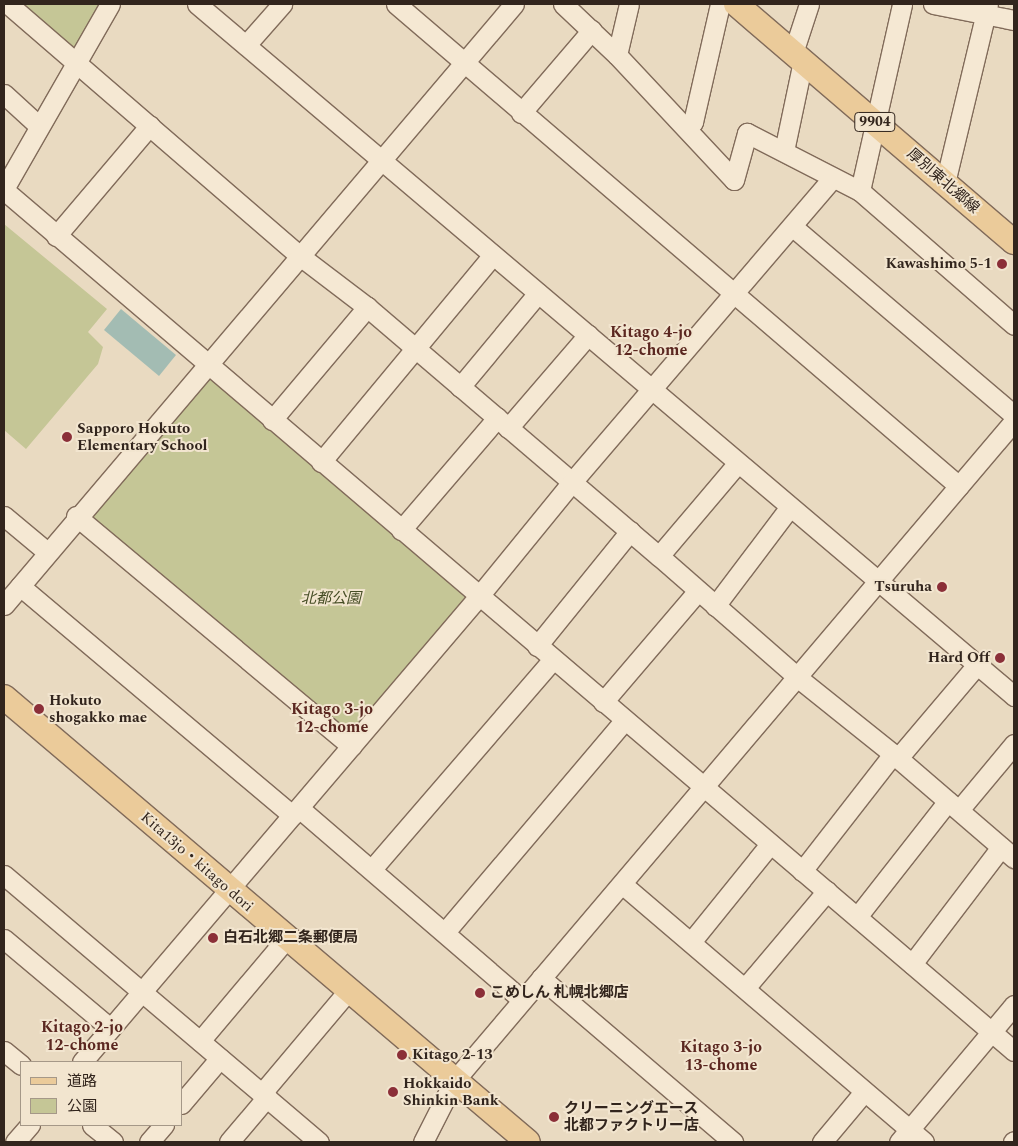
<!DOCTYPE html>
<html>
<head>
<meta charset="utf-8">
<style>
	body { margin:0 }
	#map { position:relative; width:1018px; height:1146px; overflow:hidden; background:#e9dac1; font-family:Spectral,"Noto Sans JP",serif }
	div>[style] { position:absolute }
	.green>* { inset:0; background:#c5c696 }
	.water>* { inset:0; background:#a3bcb3 }
	.roads { filter:drop-shadow(1px 0 #816b5a) drop-shadow(-1px 0 #816b5a) drop-shadow(0 1px #816b5a) drop-shadow(0 -1px #816b5a) }
	.minor>* { height:19px; margin:-9.5px; padding:0 9.5px; transform-origin:9.5px; border-radius:9.5px; background:#f5e8d3 }
	.major>* { height:24px; margin:-12px; padding:0 12px; transform-origin:12px; border-radius:12px; background:#ebcb9a }
	.dots>* { width:14px; height:14px; translate:-50% -50%; box-sizing:border-box; border:2px solid #f2e5cf; border-radius:50% }
	span { translate:-50% -50%; white-space:nowrap; text-align:center; line-height:1.15; -webkit-text-stroke:4px #f2e5cf; paint-order:stroke }
	.shield-label span { padding:1px 4px; background:#f2e5cf; border:1px solid; border-radius:4px; -webkit-text-stroke-width:0 }
	.shield-label { font-size:14px; color:#32251d; font-weight:700 }
	.street-label { font-size:15px; color:#32251d }
	.poi-label { font-size:15px; color:#32251d; font-weight:700 }
	.right { translate:-100% -50%; text-align:right }
	.left { translate:0 -50%; text-align:left }
	.park-label { font-size:15px; color:#464d25; font-style:italic }
	.neighbourhood-label { font-size:16px; color:#5b2720; font-weight:700 }
	.frame { position:absolute; inset:0; border:5px solid #32251d; pointer-events:none }
	.legend { position:absolute; left:20px; top:1061px; width:162px; height:65px; box-sizing:border-box; background:#f2e5cf; border:1px solid #a59888; margin:0; padding:6px 9px; list-style:none; font-size:15px; color:#32251d }
	.legend li { display:flex; align-items:center; gap:10px; height:25px }
	.legend b { width:25px; border:1px solid #a59888 }
</style>
</head>
<body>
<div id="map">
	<div class="green">
		<div style="clip-path:polygon(20px 4px,100px 4px,76px 46px,70px 46px)"></div>
		<div style="clip-path:polygon(4px 224px,107px 309px,88px 332px,103px 347px,98px 364px,26px 449px,4px 430px)"></div>
		<div style="clip-path:polygon(206px 374px,470px 594px,350px 738px,87px 515px)"></div>
	</div>
	<div class="water">
		<div style="clip-path:polygon(121px 309px,176px 355px,159px 376px,104px 330px)"></div>
	</div>
	<div class="roads">
		<div class="minor">
			<div style="left:8px;top:4px;width:386px;rotate:40.8deg"></div>
			<div style="left:300px;top:256px;width:84px;rotate:37.3deg"></div>
			<div style="left:367px;top:307px;width:384px;rotate:40.5deg"></div>
			<div style="left:659px;top:556px;width:184px;rotate:41.2deg"></div>
			<div style="left:797px;top:677px;width:123px;rotate:38.7deg"></div>
			<div style="left:893px;top:754px;width:160px;rotate:40.7deg"></div>
			<div style="left:197px;top:4px;width:1071px;rotate:40.26deg"></div>
			<div style="left:396px;top:4px;width:741px;rotate:40.57deg"></div>
			<div style="left:563px;top:4px;width:74px;rotate:43.4deg"></div>
			<div style="left:617px;top:55px;width:171px;rotate:46.9deg"></div>
			<div style="left:734px;top:180px;width:49px;rotate:-74.5deg"></div>
			<div style="left:747px;top:133px;width:127px;rotate:27.2deg"></div>
			<div style="left:860px;top:191px;width:204px;rotate:41deg"></div>
			<div style="left:933px;top:4px;width:83px;rotate:11.2deg"></div>
			<div style="left:246px;top:45px;width:55px;rotate:-48.7deg"></div>
			<div style="left:793px;top:53px;width:52px;rotate:-71.9deg"></div>
			<div style="left:617px;top:55px;width:52px;rotate:-76.8deg"></div>
			<div style="left:4px;top:94px;width:47px;rotate:42.4deg"></div>
			<div style="left:521px;top:113px;width:109px;rotate:-49.5deg"></div>
			<div style="left:685px;top:126px;width:9px;rotate:-27deg"></div>
			<div style="left:693px;top:122px;width:121px;rotate:-77.1deg"></div>
			<div style="left:784px;top:151px;width:92px;rotate:-78.1deg"></div>
			<div style="left:945px;top:183px;width:184px;rotate:-76.5deg"></div>
			<div style="left:4px;top:189px;width:213px;rotate:-60.2deg"></div>
			<div style="left:4px;top:190px;width:1327px;rotate:40.45deg"></div>
			<div style="left:860px;top:191px;width:192px;rotate:-77.3deg"></div>
			<div style="left:793px;top:227px;width:290px;rotate:40.4deg"></div>
			<div style="left:56px;top:236px;width:145px;rotate:-49.7deg"></div>
			<div style="left:460px;top:387px;width:122px;rotate:-50.3deg"></div>
			<div style="left:272px;top:420px;width:148px;rotate:-49.9deg"></div>
			<div style="left:508px;top:428px;width:123px;rotate:-49.3deg"></div>
			<div style="left:321px;top:462px;width:269px;rotate:-50.3deg"></div>
			<div style="left:4px;top:516px;width:55px;rotate:39.8deg"></div>
			<div style="left:76px;top:516px;width:359px;rotate:39.9deg"></div>
			<div style="left:401px;top:530px;width:148px;rotate:-49.4deg"></div>
			<div style="left:659px;top:556px;width:122px;rotate:-49.7deg"></div>
			<div style="left:20px;top:586px;width:356px;rotate:40.1deg"></div>
			<div style="left:4px;top:605px;width:788px;rotate:-49.68deg"></div>
			<div style="left:715px;top:606px;width:124px;rotate:-52.9deg"></div>
			<div style="left:537px;top:646px;width:148px;rotate:-51deg"></div>
			<div style="left:603px;top:702px;width:145px;rotate:-49.5deg"></div>
			<div style="left:898px;top:758px;width:122px;rotate:-49.7deg"></div>
			<div style="left:299px;top:808px;width:294px;rotate:40.7deg"></div>
			<div style="left:959px;top:810px;width:86px;rotate:-50.2deg"></div>
			<div style="left:372px;top:869px;width:277px;rotate:-49.2deg"></div>
			<div style="left:802px;top:871px;width:148px;rotate:-52.1deg"></div>
			<div style="left:4px;top:875px;width:413px;rotate:40.3deg"></div>
			<div style="left:622px;top:884px;width:397px;rotate:40.5deg"></div>
			<div style="left:857px;top:917px;width:147px;rotate:-51.9deg"></div>
			<div style="left:445px;top:932px;width:278px;rotate:-49.7deg"></div>
			<div style="left:4px;top:939px;width:138px;rotate:40deg"></div>
			<div style="left:691px;top:942px;width:126px;rotate:-51.1deg"></div>
			<div style="left:912px;top:964px;width:147px;rotate:-52.7deg"></div>
			<div style="left:541px;top:978px;width:253px;rotate:40.5deg"></div>
			<div style="left:745px;top:988px;width:127px;rotate:-49.8deg"></div>
			<div style="left:200px;top:1041px;width:133px;rotate:-49.9deg"></div>
			<div style="left:4px;top:1051px;width:22px;rotate:39deg"></div>
			<div style="left:82px;top:1062px;width:612px;rotate:-49.57deg"></div>
			<div style="left:479px;top:596px;width:147px;rotate:-50.8deg"></div>
			<div style="left:572px;top:482px;width:401px;rotate:-49.4deg"></div>
			<div style="left:262px;top:1093px;width:133px;rotate:-49.9deg"></div>
			<div style="left:181px;top:1104px;width:60px;rotate:-49.7deg"></div>
			<div style="left:92px;top:1125px;width:27px;rotate:39deg"></div>
			<div style="left:15px;top:1142px;width:23px;rotate:-49deg"></div>
			<div style="left:149px;top:1142px;width:23px;rotate:-49deg"></div>
			<div style="left:229px;top:1142px;width:59px;rotate:-49.8deg"></div>
			<div style="left:423px;top:1142px;width:68px;rotate:-63.1deg"></div>
			<div style="left:454px;top:1081px;width:866px;rotate:-49.69deg"></div>
			<div style="left:822px;top:1142px;width:65px;rotate:-50deg"></div>
			<div style="left:899px;top:1142px;width:179px;rotate:-50deg"></div>
			<div style="left:1013px;top:1142px;width:1px;rotate:-45deg"></div>
		</div>
		<div class="major">
			<div style="left:736px;top:4px;width:366px;rotate:40.6deg"></div>
			<div style="left:4px;top:697px;width:687px;rotate:40.34deg"></div>
		</div>
	</div>
	<div class="dots">
		<div style="left:1002px;top:264px;background:#8b2f38"></div>
		<div style="left:67px;top:437px;background:#8b2f38"></div>
		<div style="left:942px;top:587px;background:#8b2f38"></div>
		<div style="left:1000px;top:658px;background:#8b2f38"></div>
		<div style="left:39px;top:709px;background:#8b2f38"></div>
		<div style="left:213px;top:938px;background:#8b2f38"></div>
		<div style="left:480px;top:993px;background:#8b2f38"></div>
		<div style="left:402px;top:1055px;background:#8b2f38"></div>
		<div style="left:393px;top:1092px;background:#8b2f38"></div>
		<div style="left:554px;top:1117px;background:#8b2f38"></div>
	</div>
	<div class="shield-label">
		<span style="left:875px;top:122px">9904</span>
	</div>
	<div class="street-label">
		<span style="left:943px;top:181px;rotate:41deg">厚別東北郷線</span>
		<span style="left:197px;top:862px;rotate:41deg">Kita13jo・kitago dori</span>
	</div>
	<div class="poi-label">
		<span class="right" style="left:992px;top:264px">Kawashimo 5-1</span>
		<span class="left" style="left:77px;top:437px">Sapporo Hokuto<br>Elementary School</span>
		<span class="right" style="left:932px;top:587px">Tsuruha</span>
		<span class="right" style="left:990px;top:658px">Hard Off</span>
		<span class="left" style="left:49px;top:709px">Hokuto<br>shogakko mae</span>
		<span class="left" style="left:223px;top:938px">白石北郷二条郵便局</span>
		<span class="left" style="left:490px;top:993px">こめしん 札幌北郷店</span>
		<span class="left" style="left:412px;top:1055px">Kitago 2-13</span>
		<span class="left" style="left:403px;top:1092px">Hokkaido<br>Shinkin Bank</span>
		<span class="left" style="left:564px;top:1117px">クリーニングエース<br>北都ファクトリー店</span>
	</div>
	<div class="park-label">
		<span style="left:331px;top:599px">北都公園</span>
	</div>
	<div class="neighbourhood-label">
		<span style="left:651px;top:341px">Kitago 4-jo<br>12-chome</span>
		<span style="left:332px;top:718px">Kitago 3-jo<br>12-chome</span>
		<span style="left:82px;top:1036px">Kitago 2-jo<br>12-chome</span>
		<span style="left:721px;top:1056px">Kitago 3-jo<br>13-chome</span>
	</div>
	<div class="frame"></div>
	<ul class="legend">
	<li><b style="height:6px;background:#ebcb9a"></b>道路</li>
	<li><b style="height:14px;background:#c5c696"></b>公園</li>
	</ul>
</div>
</body>
</html>
